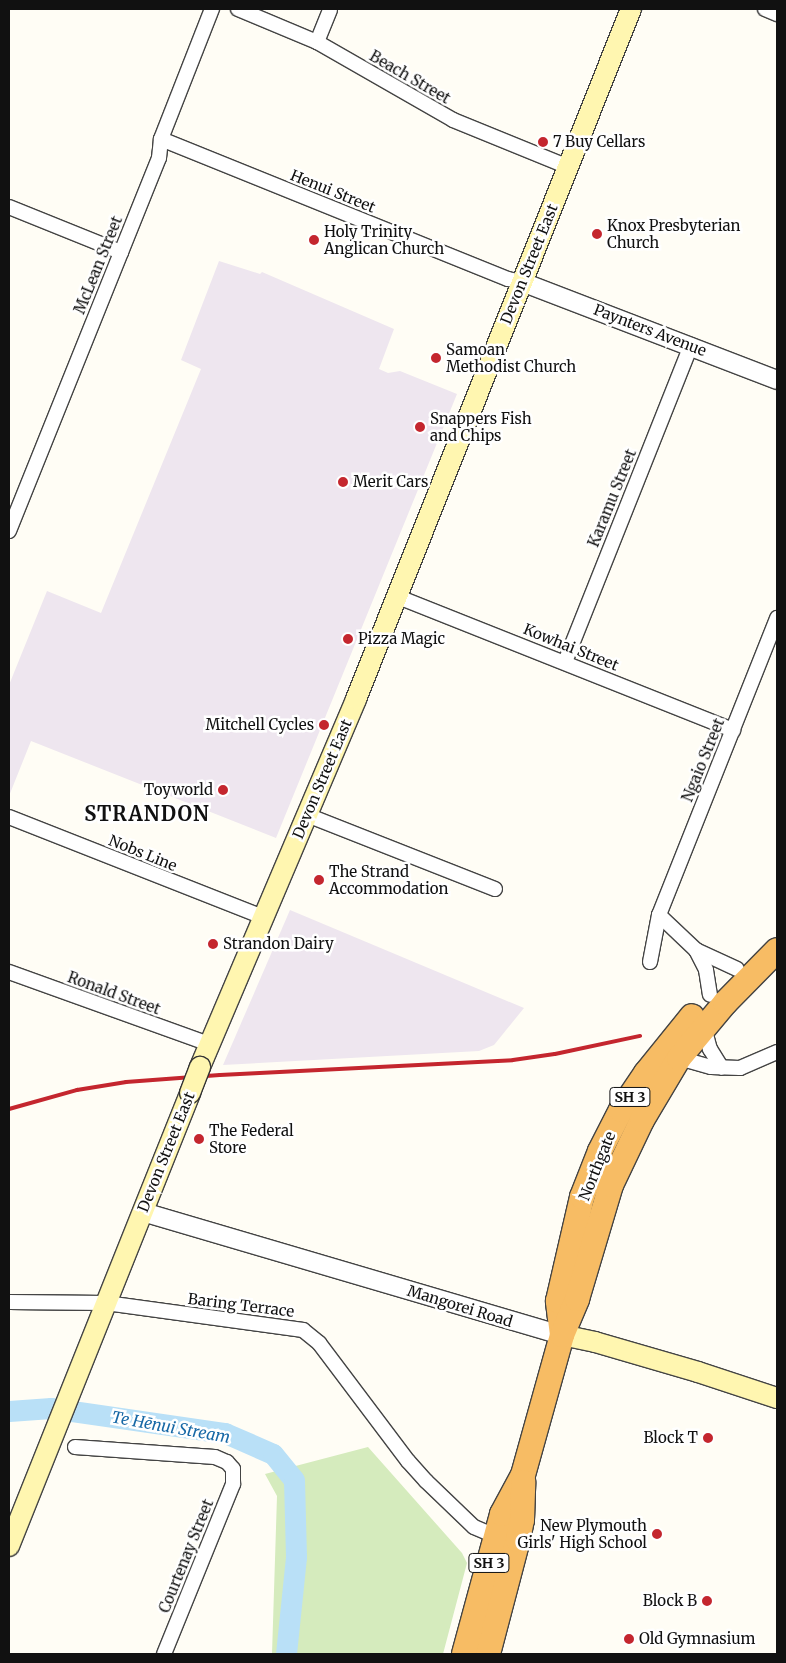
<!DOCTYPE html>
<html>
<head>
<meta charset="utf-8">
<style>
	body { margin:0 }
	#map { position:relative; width:786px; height:1663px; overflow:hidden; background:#fffdf5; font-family:Merriweather,serif }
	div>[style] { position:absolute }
	.industrial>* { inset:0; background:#eee6ef }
	.green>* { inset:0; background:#d5ebbd }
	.river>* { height:21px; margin:-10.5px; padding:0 10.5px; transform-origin:10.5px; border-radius:10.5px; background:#b9e0f7 }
	.roads { filter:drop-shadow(1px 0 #444) drop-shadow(-1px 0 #444) drop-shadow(0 1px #444) drop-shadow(0 -1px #444) }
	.minor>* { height:14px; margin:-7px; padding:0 7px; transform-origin:7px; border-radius:7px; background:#fff }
	.tertiary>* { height:18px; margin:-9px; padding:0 9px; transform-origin:9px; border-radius:9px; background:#fff }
	.secondary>* { height:20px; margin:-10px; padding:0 10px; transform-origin:10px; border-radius:10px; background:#fff6b0 }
	.trunk>* { height:24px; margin:-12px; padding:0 12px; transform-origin:12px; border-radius:12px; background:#f7bc64 }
	.rail>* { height:4px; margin:-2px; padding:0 2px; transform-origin:2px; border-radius:2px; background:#c4262e }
	.bridges { filter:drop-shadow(1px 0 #333) drop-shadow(-1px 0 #333) drop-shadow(0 1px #333) drop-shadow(0 -1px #333) }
	.secondary-bridge>* { height:20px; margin:-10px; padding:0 10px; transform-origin:10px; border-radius:10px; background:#fff6b0 }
	.dots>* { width:14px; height:14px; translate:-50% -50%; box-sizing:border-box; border:2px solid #fff; border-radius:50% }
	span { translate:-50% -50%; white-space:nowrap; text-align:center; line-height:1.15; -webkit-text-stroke:5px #fff; paint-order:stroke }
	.shield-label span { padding:1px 4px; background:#fff; border:1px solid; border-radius:4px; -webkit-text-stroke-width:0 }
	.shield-label { font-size:14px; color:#111; font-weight:700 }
	.street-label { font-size:15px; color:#111 }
	.poi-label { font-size:15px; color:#111 }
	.left { translate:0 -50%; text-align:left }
	.right { translate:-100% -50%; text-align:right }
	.water-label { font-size:16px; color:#1768a6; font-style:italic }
	.district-label { font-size:20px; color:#111; font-weight:700; letter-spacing:1px }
	.frame { position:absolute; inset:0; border:10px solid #111; pointer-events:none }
</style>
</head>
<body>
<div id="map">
	<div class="industrial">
		<div style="clip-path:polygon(219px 261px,260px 274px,262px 272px,394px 329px,379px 369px,388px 373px,400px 371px,457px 394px,276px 838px,31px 741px,9px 796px,9px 685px,47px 591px,101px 613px,201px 369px,181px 360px)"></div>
		<div style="clip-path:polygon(290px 910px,524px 1008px,494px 1045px,479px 1051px,223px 1065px)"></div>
	</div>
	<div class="green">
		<div style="clip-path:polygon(368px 1447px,462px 1553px,467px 1563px,443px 1654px,272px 1654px,277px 1496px,265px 1474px)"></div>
	</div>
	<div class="river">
		<div style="left:9px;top:1411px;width:42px;rotate:-4.1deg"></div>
		<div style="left:51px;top:1408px;width:176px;rotate:8.2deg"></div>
		<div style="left:225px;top:1433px;width:52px;rotate:23.6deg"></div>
		<div style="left:273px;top:1454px;width:33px;rotate:51deg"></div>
		<div style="left:294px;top:1480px;width:77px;rotate:88.5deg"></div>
		<div style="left:296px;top:1557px;width:98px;rotate:95.9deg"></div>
	</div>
	<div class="roads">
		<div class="minor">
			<div style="left:238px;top:9px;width:86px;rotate:22.7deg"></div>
			<div style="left:317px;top:42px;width:157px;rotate:29.8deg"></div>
			<div style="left:453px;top:120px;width:124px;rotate:22.2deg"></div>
			<div style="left:765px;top:9px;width:13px;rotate:23deg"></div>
			<div style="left:317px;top:42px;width:35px;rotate:-68deg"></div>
			<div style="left:161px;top:139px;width:374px;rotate:22deg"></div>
			<div style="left:508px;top:279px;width:14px;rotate:12deg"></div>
			<div style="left:9px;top:207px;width:121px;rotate:21.9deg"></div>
			<div style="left:9px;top:531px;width:402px;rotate:-68.1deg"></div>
			<div style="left:159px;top:158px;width:19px;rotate:-84deg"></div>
			<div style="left:161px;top:139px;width:140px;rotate:-68.6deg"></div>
			<div style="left:396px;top:596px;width:363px;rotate:21.7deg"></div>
			<div style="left:565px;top:662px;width:341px;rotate:-68.3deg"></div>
			<div style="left:307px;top:815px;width:202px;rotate:21.5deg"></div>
			<div style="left:9px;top:817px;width:275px;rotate:21.5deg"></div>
			<div style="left:659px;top:915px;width:51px;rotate:43.4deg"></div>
			<div style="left:696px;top:950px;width:45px;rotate:24.9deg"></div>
			<div style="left:696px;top:950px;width:22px;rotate:63deg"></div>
			<div style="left:706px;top:970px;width:25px;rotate:81deg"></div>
			<div style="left:650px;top:962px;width:48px;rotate:-79.2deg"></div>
			<div style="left:659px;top:915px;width:320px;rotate:-68.3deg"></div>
			<div style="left:9px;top:972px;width:213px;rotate:19.8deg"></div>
			<div style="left:704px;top:1027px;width:23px;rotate:75deg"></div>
			<div style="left:710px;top:1049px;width:22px;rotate:58deg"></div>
			<div style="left:679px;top:1058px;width:33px;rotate:16deg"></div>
			<div style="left:711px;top:1067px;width:29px;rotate:2deg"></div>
			<div style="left:740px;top:1068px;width:40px;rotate:-23.4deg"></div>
			<div style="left:9px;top:1302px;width:97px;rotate:0.6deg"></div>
			<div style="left:106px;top:1303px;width:199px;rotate:7.8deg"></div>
			<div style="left:303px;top:1330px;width:21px;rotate:39deg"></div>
			<div style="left:319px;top:1343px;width:148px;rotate:53deg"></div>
			<div style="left:408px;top:1461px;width:27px;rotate:48deg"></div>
			<div style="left:426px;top:1481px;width:66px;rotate:43.8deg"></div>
			<div style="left:474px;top:1527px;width:25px;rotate:23deg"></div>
			<div style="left:75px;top:1447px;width:140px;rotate:4.1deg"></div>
			<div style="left:215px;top:1457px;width:13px;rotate:23deg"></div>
			<div style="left:227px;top:1462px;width:9px;rotate:49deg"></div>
			<div style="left:233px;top:1469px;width:15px;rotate:90deg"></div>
			<div style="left:233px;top:1484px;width:183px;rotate:112.1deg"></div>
		</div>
		<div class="tertiary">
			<div style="left:522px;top:282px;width:273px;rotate:21deg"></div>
			<div style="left:143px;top:1212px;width:437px;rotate:16.4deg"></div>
		</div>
		<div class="secondary">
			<div style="left:200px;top:1067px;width:400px;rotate:-67deg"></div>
			<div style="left:356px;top:699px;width:743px;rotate:-68.27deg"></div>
			<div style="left:562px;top:1335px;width:34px;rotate:12deg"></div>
			<div style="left:595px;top:1342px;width:107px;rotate:16.2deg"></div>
			<div style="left:698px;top:1372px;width:83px;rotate:18.2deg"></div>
			<div style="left:9px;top:1546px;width:488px;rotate:-68.2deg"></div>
		</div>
		<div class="trunk">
			<div style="left:562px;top:1335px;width:34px;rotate:-97deg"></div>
			<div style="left:558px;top:1301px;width:107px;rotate:-77deg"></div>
			<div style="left:582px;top:1197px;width:49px;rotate:-68.6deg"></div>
			<div style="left:600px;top:1151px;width:46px;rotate:-62.9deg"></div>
			<div style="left:621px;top:1110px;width:45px;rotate:-56deg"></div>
			<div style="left:646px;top:1073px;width:73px;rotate:-51.1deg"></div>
			<div style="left:464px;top:1654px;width:145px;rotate:-74.8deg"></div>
			<div style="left:502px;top:1514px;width:44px;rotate:-61.7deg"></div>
			<div style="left:523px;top:1475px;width:145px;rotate:-74.4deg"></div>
			<div style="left:562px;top:1335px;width:39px;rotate:-67deg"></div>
			<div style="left:577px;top:1299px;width:119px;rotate:-73.4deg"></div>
			<div style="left:611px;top:1185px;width:72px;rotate:-64.5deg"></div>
			<div style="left:642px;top:1120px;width:72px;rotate:-59.2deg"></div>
			<div style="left:679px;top:1058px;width:72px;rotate:-50.1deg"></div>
			<div style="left:725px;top:1003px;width:74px;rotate:-45.5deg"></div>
			<div style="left:488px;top:1654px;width:118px;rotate:-75.3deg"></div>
			<div style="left:518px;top:1540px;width:20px;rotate:-79deg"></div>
			<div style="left:522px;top:1520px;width:38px;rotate:-88deg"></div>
		</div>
	</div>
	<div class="rail">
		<div style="left:9px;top:1109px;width:71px;rotate:-15.6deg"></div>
		<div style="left:77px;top:1090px;width:50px;rotate:-9.3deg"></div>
		<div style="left:126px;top:1082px;width:94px;rotate:-4.3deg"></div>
		<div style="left:220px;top:1075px;width:293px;rotate:-2.9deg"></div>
		<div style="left:513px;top:1060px;width:42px;rotate:-8.1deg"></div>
		<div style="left:555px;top:1054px;width:87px;rotate:-12deg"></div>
	</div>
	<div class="bridges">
		<div class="secondary-bridge">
			<div style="left:190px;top:1093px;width:28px;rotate:-69deg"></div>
		</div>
	</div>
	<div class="dots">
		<div style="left:543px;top:142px;background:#c4262e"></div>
		<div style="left:597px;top:234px;background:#c4262e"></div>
		<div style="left:314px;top:240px;background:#c4262e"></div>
		<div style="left:436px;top:358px;background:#c4262e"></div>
		<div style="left:420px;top:427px;background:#c4262e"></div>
		<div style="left:343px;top:482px;background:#c4262e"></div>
		<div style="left:348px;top:639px;background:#c4262e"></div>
		<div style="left:324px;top:725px;background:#c4262e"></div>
		<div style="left:223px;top:790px;background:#c4262e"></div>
		<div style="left:319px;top:880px;background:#c4262e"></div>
		<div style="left:213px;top:944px;background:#c4262e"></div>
		<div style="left:199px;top:1139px;background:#c4262e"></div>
		<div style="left:708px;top:1438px;background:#c4262e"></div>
		<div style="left:657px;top:1534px;background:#c4262e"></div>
		<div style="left:707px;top:1601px;background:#c4262e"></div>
		<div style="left:629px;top:1639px;background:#c4262e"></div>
	</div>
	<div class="shield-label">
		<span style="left:630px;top:1097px">SH 3</span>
		<span style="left:489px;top:1563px">SH 3</span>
	</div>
	<div class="street-label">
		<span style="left:410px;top:77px;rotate:30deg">Beach Street</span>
		<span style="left:333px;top:191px;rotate:22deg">Henui Street</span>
		<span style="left:529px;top:264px;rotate:-68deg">Devon Street East</span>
		<span style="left:98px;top:265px;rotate:-68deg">McLean Street</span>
		<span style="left:650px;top:330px;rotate:21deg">Paynters Avenue</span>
		<span style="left:612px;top:498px;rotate:-68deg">Karamu Street</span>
		<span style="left:571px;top:647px;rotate:22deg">Kowhai Street</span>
		<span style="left:703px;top:760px;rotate:-68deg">Ngaio Street</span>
		<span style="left:322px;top:779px;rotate:-67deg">Devon Street East</span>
		<span style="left:143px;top:853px;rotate:22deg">Nobs Line</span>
		<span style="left:114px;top:993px;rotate:20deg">Ronald Street</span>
		<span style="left:166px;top:1152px;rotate:-68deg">Devon Street East</span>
		<span style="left:597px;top:1166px;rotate:-68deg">Northgate</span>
		<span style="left:241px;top:1305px;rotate:7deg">Baring Terrace</span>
		<span style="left:460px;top:1306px;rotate:17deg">Mangorei Road</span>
		<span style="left:186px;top:1556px;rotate:-68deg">Courtenay Street</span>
	</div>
	<div class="poi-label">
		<span class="left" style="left:553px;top:142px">7 Buy Cellars</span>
		<span class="left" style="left:607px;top:234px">Knox Presbyterian<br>Church</span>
		<span class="left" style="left:324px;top:240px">Holy Trinity<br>Anglican Church</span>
		<span class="left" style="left:446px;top:358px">Samoan<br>Methodist Church</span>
		<span class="left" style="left:430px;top:427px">Snappers Fish<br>and Chips</span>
		<span class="left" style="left:353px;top:482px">Merit Cars</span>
		<span class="left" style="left:358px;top:639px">Pizza Magic</span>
		<span class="right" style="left:314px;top:725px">Mitchell Cycles</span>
		<span class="right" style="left:213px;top:790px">Toyworld</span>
		<span class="left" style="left:329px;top:880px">The Strand<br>Accommodation</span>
		<span class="left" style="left:223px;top:944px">Strandon Dairy</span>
		<span class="left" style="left:209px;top:1139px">The Federal<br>Store</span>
		<span class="right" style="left:698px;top:1438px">Block T</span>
		<span class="right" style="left:647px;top:1534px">New Plymouth<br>Girls' High School</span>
		<span class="right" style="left:697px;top:1601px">Block B</span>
		<span class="left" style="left:639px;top:1639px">Old Gymnasium</span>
	</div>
	<div class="water-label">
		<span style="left:171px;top:1427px;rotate:10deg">Te Hēnui Stream</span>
	</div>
	<div class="district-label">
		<span style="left:147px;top:813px">STRANDON</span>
	</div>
	<div class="frame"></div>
</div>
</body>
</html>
